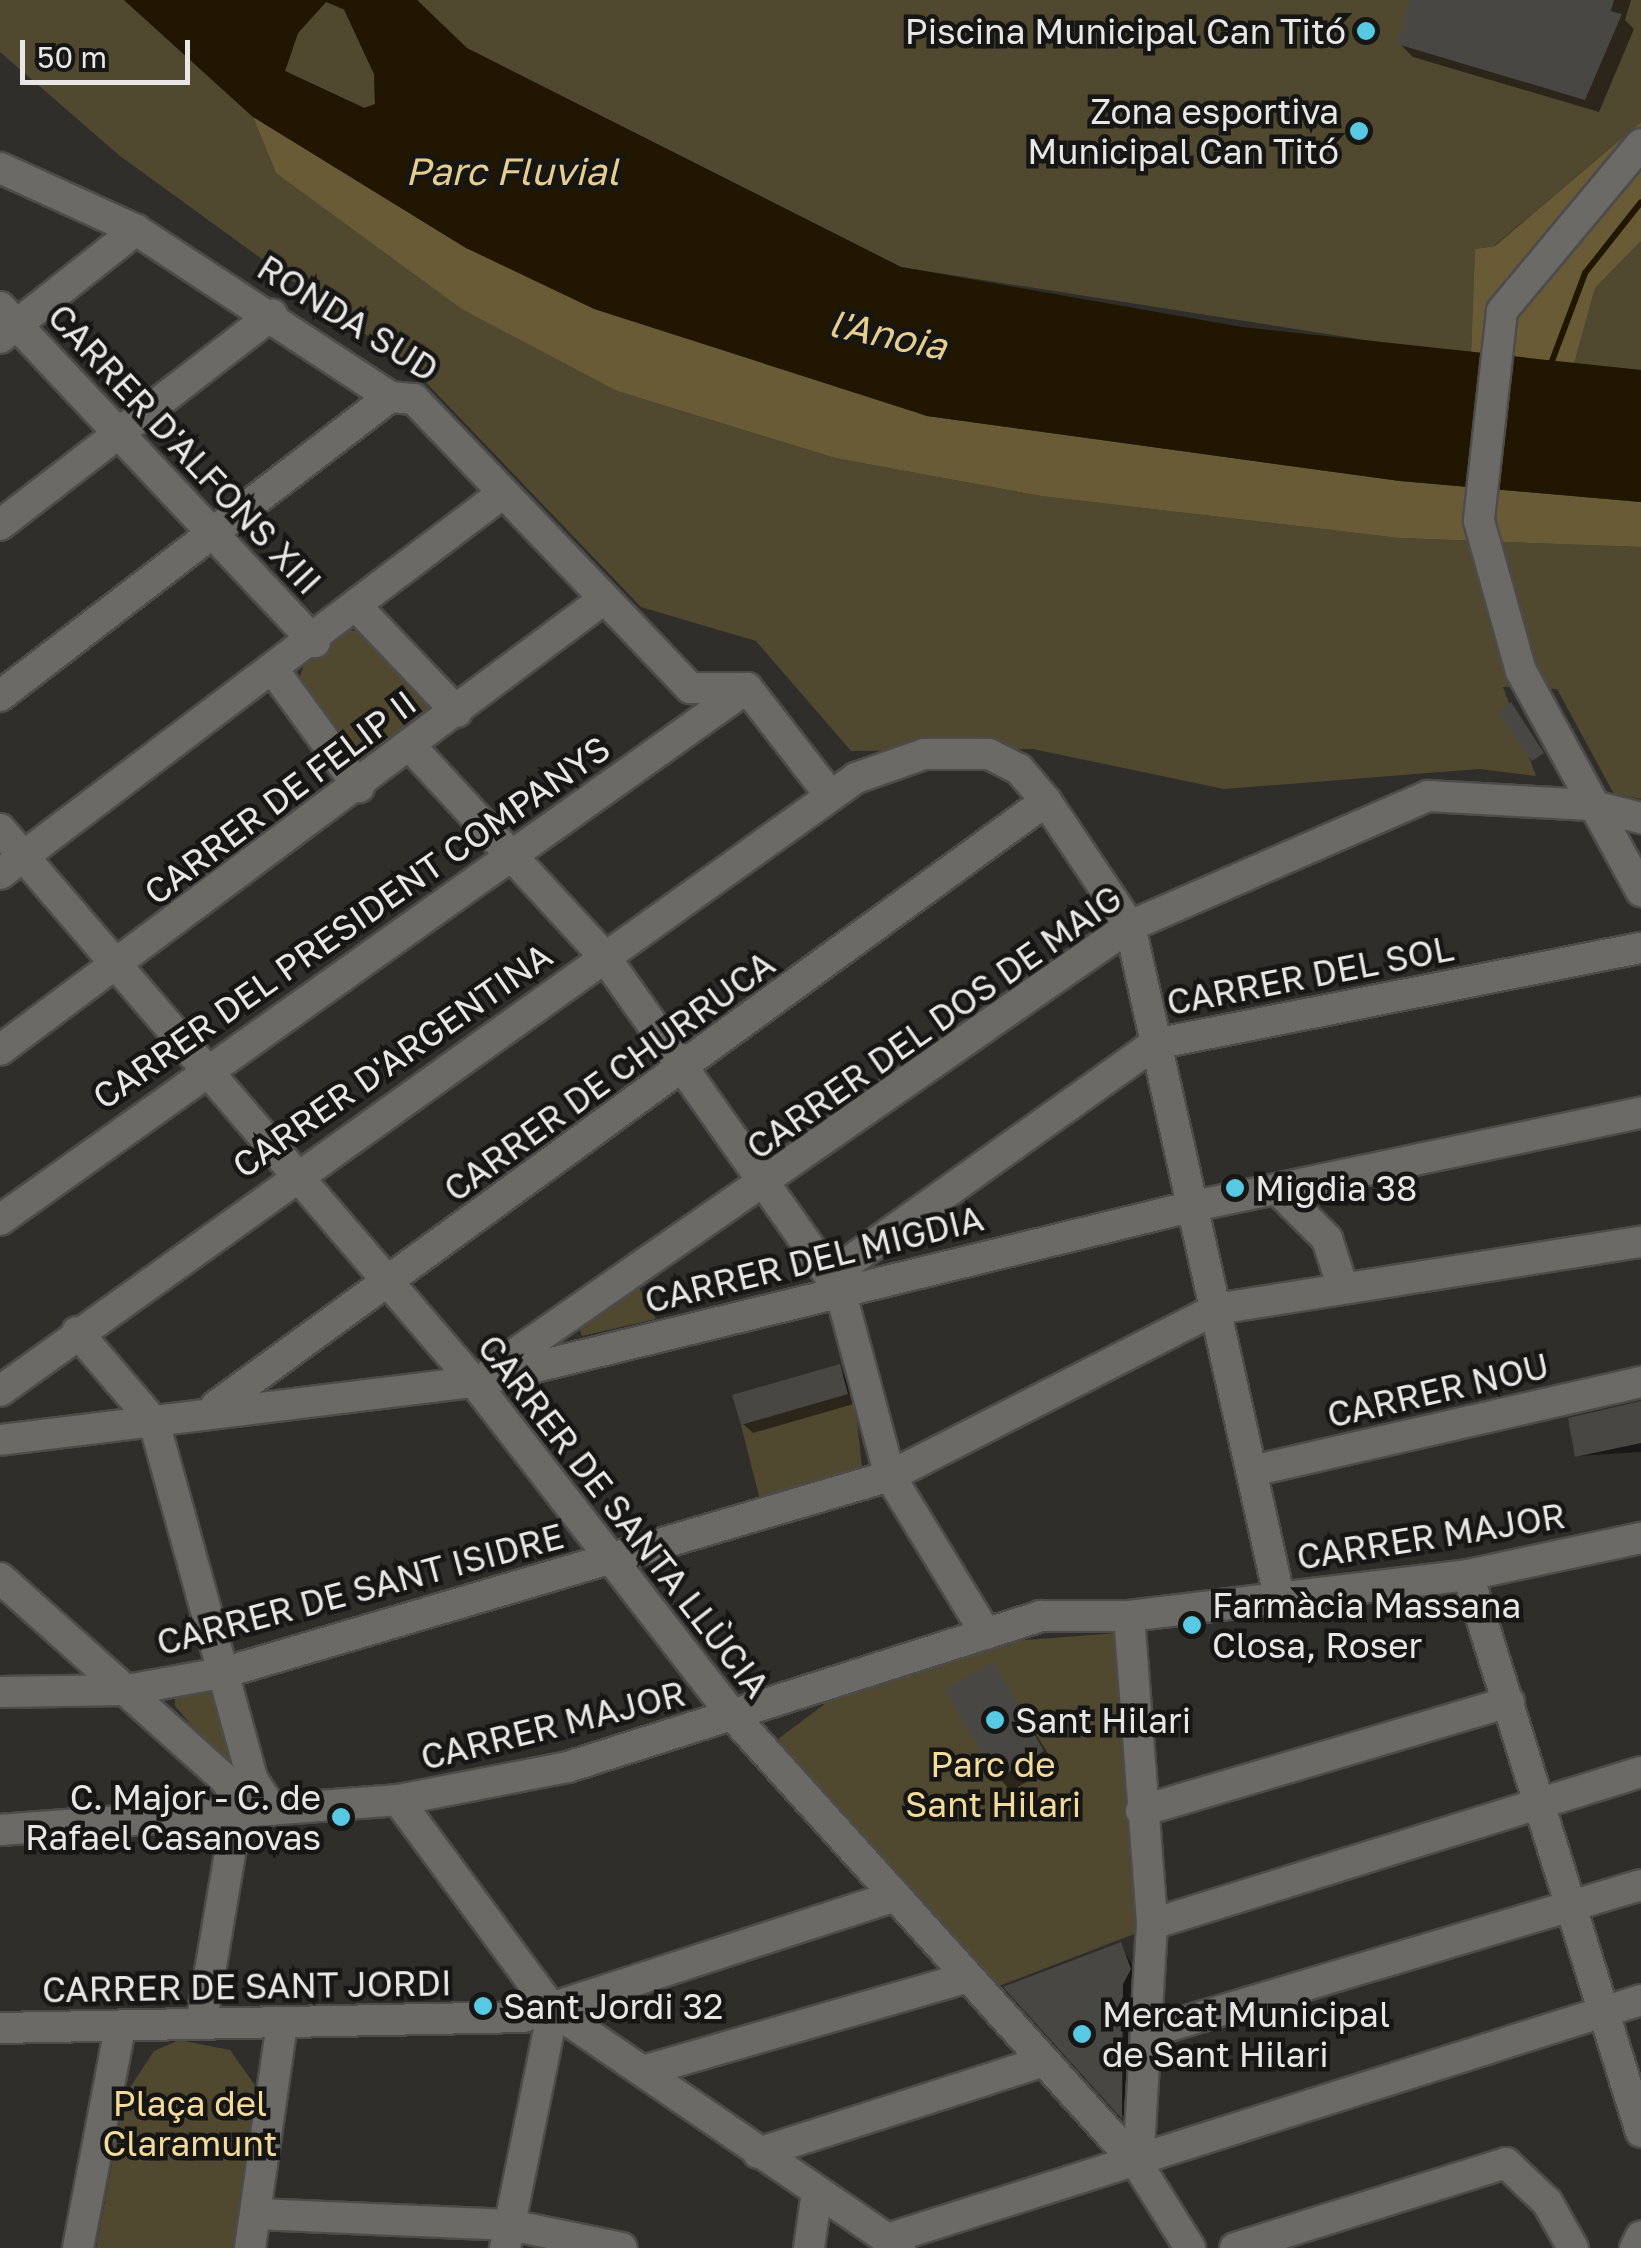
<!DOCTYPE html>
<html>
<head>
<meta charset="utf-8">
<style>
	body { margin:0 }
	#map { position:relative; width:1641px; height:2248px; overflow:hidden; background:#2f2e2b; font-family:"Golos Text",sans-serif }
	div>[style] { position:absolute }
	.green>* { inset:0; background:#514830 }
	.forest>* { inset:0; background:#695b36 }
	.water>* { inset:0; background:#211700 }
	.shadow>* { inset:0; background:#0007 }
	.stream>* { height:6px; margin:-3px; padding:0 3px; transform-origin:3px; border-radius:3px; background:#211700 }
	.building>* { inset:0; background:#484744 }
	.roads { filter:drop-shadow(2px 0 #4d4c4b) drop-shadow(-2px 0 #4d4c4b) drop-shadow(0 2px #4d4c4b) drop-shadow(0 -2px #4d4c4b) }
	.minor>* { height:30px; margin:-15px; padding:0 15px; transform-origin:15px; border-radius:15px; background:#6b6a67 }
	.dots>* { width:28px; height:28px; translate:-50% -50%; box-sizing:border-box; border:5px solid #161615; border-radius:50% }
	span { translate:-50% -50%; white-space:nowrap; text-align:center; line-height:1.15; -webkit-text-stroke:9px #161615; paint-order:stroke }
	.poi-label { font-size:35px; color:#e8e7e6 }
	.right { translate:-100% -50%; text-align:right }
	.left { translate:0 -50%; text-align:left }
	.street-label { font-size:35px; color:#e8e7e6 }
	.park-label { font-size:35px; color:#f4db9a }
	.water-label { font-size:38px; color:#e7ce8e; font-style:italic }
	.scale { position:absolute; left:20px; top:40px; width:170px; height:45px; box-sizing:border-box; border:5px solid #e8e7e6; border-top:0; padding-left:12px; font-size:30px; line-height:35px; white-space:nowrap; color:#e8e7e6; -webkit-text-stroke:8px #161615; paint-order:stroke }
</style>
</head>
<body>
<div id="map">
	<div class="green">
		<div style="clip-path:polygon(0 0,124px 0,253px 117px,276px 173px,617px 391px,835px 458px,1041px 496px,1399px 538px,1641px 547px,1641px 799px,1614px 794px,1557px 689px,1503px 687px,1536px 776px,1479px 769px,1224px 789px,1033px 749px,851px 751px,756px 641px,641px 607px,412px 368px,120px 156px,0 52px)"></div>
		<div style="clip-path:polygon(417px 0,1641px 0,1641px 122px,1494px 246px,1475px 249px,1471px 354px,1429px 350px,901px 267px,466px 48px)"></div>
		<div style="clip-path:polygon(326px 2px,344px 10px,374px 74px,375px 104px,365px 108px,285px 71px,298px 33px)"></div>
		<div style="clip-path:polygon(1641px 241px,1641px 370px,1574px 364px,1595px 288px)"></div>
		<div style="clip-path:polygon(364px 630px,431px 700px,429px 712px,361px 760px,297px 685px,304px 665px,347px 631px)"></div>
		<div style="clip-path:polygon(639px 1288px,656px 1319px,582px 1336px,580px 1330px)"></div>
		<div style="clip-path:polygon(854px 1392px,862px 1468px,760px 1500px,741px 1425px)"></div>
		<div style="clip-path:polygon(1117px 1633px,1137px 1933px,991px 1989px,778px 1739px,834px 1697px,1001px 1642px)"></div>
		<div style="clip-path:polygon(212px 1689px,235px 1759px,223px 1762px,175px 1706px,175px 1695px)"></div>
		<div style="clip-path:polygon(179px 2040px,230px 2050px,259px 2091px,233px 2248px,96px 2248px,125px 2095px,154px 2051px)"></div>
	</div>
	<div class="forest">
		<div style="clip-path:polygon(253px 117px,466px 248px,927px 416px,1400px 481px,1641px 502px,1641px 547px,1399px 538px,1041px 496px,835px 458px,617px 391px,462px 309px,276px 173px)"></div>
		<div style="clip-path:polygon(1641px 122px,1641px 241px,1595px 288px,1574px 364px,1471px 354px,1475px 249px,1495px 246px)"></div>
	</div>
	<div class="water">
		<div style="clip-path:polygon(evenodd,124px 0,417px 0,467px 48px,901px 267px,1242px 327px,1641px 370px,1641px 502px,1400px 481px,927px 416px,594px 309px,466px 248px,253px 117px,124px 0,326px 2px,344px 9px,374px 74px,375px 104px,364px 108px,285px 71px,298px 33px,326px 2px)"></div>
	</div>
	<div class="shadow">
		<div style="clip-path:polygon(1412px 0,1631px 0,1625px 20px,1634px 29px,1599px 112px,1413px 57px,1399px 43px)"></div>
		<div style="clip-path:polygon(840px 1367px,857px 1403px,753px 1433px,743px 1424px)"></div>
		<div style="clip-path:polygon(1641px 1402px,1641px 1452px,1577px 1456px)"></div>
		<div style="clip-path:polygon(993px 1665px,1055px 1765px,1011px 1791px,998px 1777px)"></div>
		<div style="clip-path:polygon(1121px 1945px,1143px 1984px,1135px 2128px,1008px 1988px)"></div>
	</div>
	<div class="stream">
		<div style="left:1549px;top:369px;width:103px;rotate:-69.4deg"></div>
		<div style="left:1585px;top:273px;width:90px;rotate:-51.7deg"></div>
	</div>
	<div class="building">
		<div style="clip-path:polygon(1410px 0,1614px 0,1611px 11px,1622px 14px,1585px 100px,1397px 44px)"></div>
		<div style="clip-path:polygon(1511px 702px,1544px 753px,1532px 761px,1498px 712px)"></div>
		<div style="clip-path:polygon(840px 1364px,848px 1394px,741px 1425px,732px 1395px)"></div>
		<div style="clip-path:polygon(1641px 1401px,1641px 1443px,1575px 1457px,1568px 1418px)"></div>
		<div style="clip-path:polygon(994px 1662px,1044px 1751px,996px 1779px,945px 1689px)"></div>
		<div style="clip-path:polygon(1121px 1942px,1131px 1969px,1123px 1984px,1122px 2119px,1003px 1987px)"></div>
	</div>
	<div class="roads">
		<div class="minor">
			<div style="left:1641px;top:144px;width:217px;rotate:129.8deg"></div>
			<div style="left:1502px;top:311px;width:211px;rotate:96.3deg"></div>
			<div style="left:1479px;top:521px;width:156px;rotate:74.4deg"></div>
			<div style="left:1521px;top:671px;width:251px;rotate:61.4deg"></div>
			<div style="left:0;top:168px;width:149px;rotate:24.5deg"></div>
			<div style="left:136px;top:230px;width:304px;rotate:33.3deg"></div>
			<div style="left:390px;top:397px;width:24px;rotate:5deg"></div>
			<div style="left:414px;top:399px;width:400px;rotate:46.3deg"></div>
			<div style="left:690px;top:688px;width:57px"></div>
			<div style="left:0;top:307px;width:460px;rotate:46.8deg"></div>
			<div style="left:0;top:338px;width:174px;rotate:-38.5deg"></div>
			<div style="left:0;top:525px;width:344px;rotate:-37.7deg"></div>
			<div style="left:359px;top:609px;width:142px;rotate:46.4deg"></div>
			<div style="left:274px;top:671px;width:144px;rotate:53.8deg"></div>
			<div style="left:747px;top:688px;width:135px;rotate:52.2deg"></div>
			<div style="left:0;top:696px;width:491px;rotate:-37.5deg"></div>
			<div style="left:413px;top:749px;width:282px;rotate:47.3deg"></div>
			<div style="left:604px;top:956px;width:409px;rotate:54.8deg"></div>
			<div style="left:840px;top:1290px;width:193px;rotate:75deg"></div>
			<div style="left:890px;top:1476px;width:185px;rotate:58.7deg"></div>
			<div style="left:0;top:829px;width:728px;rotate:49.4deg"></div>
			<div style="left:474px;top:1382px;width:425px;rotate:52.2deg"></div>
			<div style="left:735px;top:1718px;width:602px;rotate:47.96deg"></div>
			<div style="left:1138px;top:2165px;width:98px;rotate:57.9deg"></div>
			<div style="left:0;top:874px;width:626px;rotate:-37.14deg"></div>
			<div style="left:0;top:1050px;width:750px;rotate:-36.76deg"></div>
			<div style="left:1277px;top:1189px;width:71px;rotate:45deg"></div>
			<div style="left:1327px;top:1239px;width:48px;rotate:71.9deg"></div>
			<div style="left:0;top:1220px;width:917px;rotate:-35.46deg"></div>
			<div style="left:840px;top:1290px;width:29px;rotate:-72deg"></div>
			<div style="left:849px;top:1262px;width:376px;rotate:-35.5deg"></div>
			<div style="left:1155px;top:1044px;width:495px;rotate:-11.2deg"></div>
			<div style="left:77px;top:1332px;width:118px;rotate:49.5deg"></div>
			<div style="left:154px;top:1422px;width:370px;rotate:74.6deg"></div>
			<div style="left:252px;top:1779px;width:37px;rotate:57deg"></div>
			<div style="left:493px;top:1369px;width:776px;rotate:-34.82deg"></div>
			<div style="left:1130px;top:926px;width:325px;rotate:-23.6deg"></div>
			<div style="left:1428px;top:796px;width:162px;rotate:3.2deg"></div>
			<div style="left:1590px;top:805px;width:53px;rotate:14.3deg"></div>
			<div style="left:0;top:1391px;width:1053px;rotate:-35.61deg"></div>
			<div style="left:856px;top:778px;width:72px;rotate:-19.4deg"></div>
			<div style="left:924px;top:754px;width:65px"></div>
			<div style="left:989px;top:754px;width:34px;rotate:27deg"></div>
			<div style="left:1019px;top:769px;width:42px;rotate:49.8deg"></div>
			<div style="left:1046px;top:801px;width:151px;rotate:56.1deg"></div>
			<div style="left:1130px;top:926px;width:686px;rotate:77.46deg"></div>
			<div style="left:216px;top:1406px;width:1027px;rotate:-36.09deg"></div>
			<div style="left:0;top:1440px;width:478px;rotate:-7deg"></div>
			<div style="left:474px;top:1382px;width:741px;rotate:-13.74deg"></div>
			<div style="left:1194px;top:1206px;width:457px;rotate:-11.8deg"></div>
			<div style="left:1252px;top:1471px;width:399px;rotate:-12.9deg"></div>
			<div style="left:1468px;top:1575px;width:583px;rotate:72.75deg"></div>
			<div style="left:0;top:1578px;width:303px;rotate:41.8deg"></div>
			<div style="left:226px;top:1780px;width:36px;rotate:62deg"></div>
			<div style="left:1129px;top:1616px;width:309px;rotate:85.7deg"></div>
			<div style="left:1152px;top:1924px;width:241px;rotate:93.3deg"></div>
			<div style="left:0;top:1692px;width:127px;rotate:-0.9deg"></div>
			<div style="left:127px;top:1690px;width:101px;rotate:-10.3deg"></div>
			<div style="left:226px;top:1672px;width:692px;rotate:-16.45deg"></div>
			<div style="left:890px;top:1476px;width:366px;rotate:-27.1deg"></div>
			<div style="left:1216px;top:1309px;width:430px;rotate:-9deg"></div>
			<div style="left:398px;top:1800px;width:261px;rotate:53.6deg"></div>
			<div style="left:553px;top:2010px;width:421px;rotate:34.4deg"></div>
			<div style="left:1141px;top:1811px;width:384px;rotate:-16.5deg"></div>
			<div style="left:0;top:1830px;width:399px;rotate:-4.3deg"></div>
			<div style="left:398px;top:1800px;width:173px;rotate:-11deg"></div>
			<div style="left:568px;top:1767px;width:496px;rotate:-17.7deg"></div>
			<div style="left:1040px;top:1616px;width:89px"></div>
			<div style="left:1129px;top:1616px;width:341px;rotate:-6.9deg"></div>
			<div style="left:1468px;top:1575px;width:177px;rotate:-12.1deg"></div>
			<div style="left:1152px;top:1924px;width:512px;rotate:-17.27deg"></div>
			<div style="left:202px;top:2019px;width:210px;rotate:-80.4deg"></div>
			<div style="left:0;top:2028px;width:523px;rotate:-1.2deg"></div>
			<div style="left:523px;top:2017px;width:392px;rotate:-18deg"></div>
			<div style="left:1153px;top:2031px;width:509px;rotate:-16.66deg"></div>
			<div style="left:643px;top:2071px;width:336px;rotate:-16.1deg"></div>
			<div style="left:758px;top:2153px;width:295px;rotate:-17.8deg"></div>
			<div style="left:257px;top:2214px;width:253px;rotate:2.5deg"></div>
			<div style="left:510px;top:2225px;width:114px;rotate:11.6deg"></div>
			<div style="left:887px;top:2239px;width:791px;rotate:-17.59deg"></div>
			<div style="left:78px;top:2248px;width:224px;rotate:-79.2deg"></div>
			<div style="left:250px;top:2248px;width:226px;rotate:-81.9deg"></div>
			<div style="left:505px;top:2248px;width:243px;rotate:-78.6deg"></div>
			<div style="left:809px;top:2248px;width:57px;rotate:-81.9deg"></div>
			<div style="left:1235px;top:2248px;width:284px;rotate:-17.4deg"></div>
			<div style="left:1506px;top:2163px;width:57px;rotate:43.6deg"></div>
			<div style="left:1547px;top:2202px;width:53px;rotate:60.5deg"></div>
			<div style="left:1635px;top:2248px;width:13px;rotate:-63deg"></div>
		</div>
	</div>
	<div class="dots">
		<div style="left:1366px;top:31px;background:#58c9e3"></div>
		<div style="left:1359px;top:131px;background:#58c9e3"></div>
		<div style="left:1235px;top:1188px;background:#58c9e3"></div>
		<div style="left:1192px;top:1625px;background:#58c9e3"></div>
		<div style="left:995px;top:1720px;background:#58c9e3"></div>
		<div style="left:341px;top:1817px;background:#58c9e3"></div>
		<div style="left:483px;top:2006px;background:#58c9e3"></div>
		<div style="left:1082px;top:2034px;background:#58c9e3"></div>
	</div>
	<div class="poi-label">
		<span class="right" style="left:1346px;top:31px">Piscina Municipal Can Titó</span>
		<span class="right" style="left:1339px;top:131px">Zona esportiva<br>Municipal Can Titó</span>
		<span class="left" style="left:1255px;top:1188px">Migdia 38</span>
		<span class="left" style="left:1212px;top:1625px">Farmàcia Massana<br>Closa, Roser</span>
		<span class="left" style="left:1015px;top:1720px">Sant Hilari</span>
		<span class="right" style="left:321px;top:1817px">C. Major - C. de<br>Rafael Casanovas</span>
		<span class="left" style="left:503px;top:2006px">Sant Jordi 32</span>
		<span class="left" style="left:1102px;top:2034px">Mercat Municipal<br>de Sant Hilari</span>
	</div>
	<div class="street-label">
		<span style="left:348px;top:318px;rotate:32deg">RONDA SUD</span>
		<span style="left:185px;top:449px;rotate:47deg">CARRER D'ALFONS XIII</span>
		<span style="left:280px;top:797px;rotate:-37deg">CARRER DE FELIP II</span>
		<span style="left:351px;top:922px;rotate:-35deg">CARRER DEL PRESIDENT COMPANYS</span>
		<span style="left:1310px;top:975px;rotate:-11deg">CARRER DEL SOL</span>
		<span style="left:934px;top:1022px;rotate:-35deg">CARRER DEL DOS DE MAIG</span>
		<span style="left:392px;top:1060px;rotate:-35deg">CARRER D'ARGENTINA</span>
		<span style="left:609px;top:1076px;rotate:-36deg">CARRER DE CHURRUCA</span>
		<span style="left:814px;top:1259px;rotate:-14deg">CARRER DEL MIGDIA</span>
		<span style="left:1438px;top:1390px;rotate:-13deg">CARRER NOU</span>
		<span style="left:624px;top:1516px;rotate:52deg">CARRER DE SANTA LLÙCIA</span>
		<span style="left:1431px;top:1536px;rotate:-9deg">CARRER MAJOR</span>
		<span style="left:360px;top:1589px;rotate:-15deg">CARRER DE SANT ISIDRE</span>
		<span style="left:553px;top:1725px;rotate:-14deg">CARRER MAJOR</span>
		<span style="left:247px;top:1986px;rotate:-1deg">CARRER DE SANT JORDI</span>
	</div>
	<div class="park-label">
		<span style="left:993px;top:1784px">Parc de<br>Sant Hilari</span>
		<span style="left:190px;top:2123px">Plaça del<br>Claramunt</span>
	</div>
	<div class="water-label">
		<span style="left:512px;top:171px">Parc Fluvial</span>
		<span style="left:888px;top:334px;rotate:12deg">l'Anoia</span>
	</div>
	<div class="scale">50 m</div>
</div>
</body>
</html>
